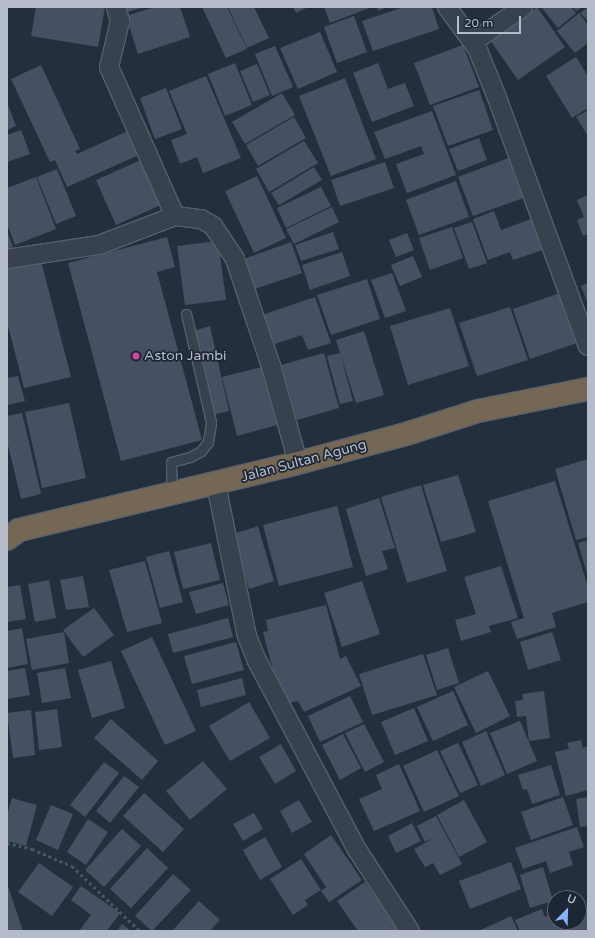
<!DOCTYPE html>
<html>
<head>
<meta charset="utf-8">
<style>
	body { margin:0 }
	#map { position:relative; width:595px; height:938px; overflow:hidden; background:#242f3e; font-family:"Varela Round",sans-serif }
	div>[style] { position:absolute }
	.building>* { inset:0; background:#455162 }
	.path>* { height:2.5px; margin-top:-1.25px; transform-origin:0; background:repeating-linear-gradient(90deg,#44595c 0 3px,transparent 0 6px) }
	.roads { filter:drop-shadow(1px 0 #565f6c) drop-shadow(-1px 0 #565f6c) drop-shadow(0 1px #565f6c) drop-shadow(0 -1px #565f6c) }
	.lane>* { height:9px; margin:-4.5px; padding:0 4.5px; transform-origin:4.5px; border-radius:4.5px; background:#38414e }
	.street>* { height:18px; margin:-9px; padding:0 9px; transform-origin:9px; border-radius:9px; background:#38414e }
	.highway>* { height:22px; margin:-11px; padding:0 11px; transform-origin:11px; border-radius:11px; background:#746855 }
	.dots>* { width:11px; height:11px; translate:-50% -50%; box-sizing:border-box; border:2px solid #1d2633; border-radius:50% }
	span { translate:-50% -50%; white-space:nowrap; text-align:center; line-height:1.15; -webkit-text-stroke:3.5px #1d2633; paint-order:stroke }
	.poi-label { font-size:14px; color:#b4bcc9 }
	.left { translate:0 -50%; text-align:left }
	.street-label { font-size:14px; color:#b4bcc9 }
	.frame { position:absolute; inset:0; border:8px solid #b4bcc9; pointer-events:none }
	.north { position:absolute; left:547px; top:890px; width:40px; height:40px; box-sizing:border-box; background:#1d2633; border:1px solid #59626f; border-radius:50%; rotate:23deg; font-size:11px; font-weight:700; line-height:16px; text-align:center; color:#b4bcc9 }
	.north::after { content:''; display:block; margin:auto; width:14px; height:18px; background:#8ab4f8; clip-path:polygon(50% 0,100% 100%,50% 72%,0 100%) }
	.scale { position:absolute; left:457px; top:16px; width:64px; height:18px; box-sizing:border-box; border:2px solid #b4bcc9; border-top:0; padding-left:5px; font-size:12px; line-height:14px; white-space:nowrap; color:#b4bcc9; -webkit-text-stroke:3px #1d2633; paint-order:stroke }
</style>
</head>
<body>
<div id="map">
	<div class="building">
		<div style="clip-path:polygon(36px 7px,105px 7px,98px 47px,31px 36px)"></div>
		<div style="clip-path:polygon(125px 7px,145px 7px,127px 12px)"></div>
		<div style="clip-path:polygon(155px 7px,180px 7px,190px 37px,138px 54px,126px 16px)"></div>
		<div style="clip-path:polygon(202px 7px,227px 7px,247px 49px,226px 58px)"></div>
		<div style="clip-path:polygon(228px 7px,254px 7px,269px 38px,247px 48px)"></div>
		<div style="clip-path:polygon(293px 7px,308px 7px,296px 13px)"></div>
		<div style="clip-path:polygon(324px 7px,372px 7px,330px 23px)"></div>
		<div style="clip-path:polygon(377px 7px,387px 7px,378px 11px)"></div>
		<div style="clip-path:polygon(404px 7px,432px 7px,439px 29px,373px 51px,362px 21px)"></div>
		<div style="clip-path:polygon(537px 7px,565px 47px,518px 80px,490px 40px)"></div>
		<div style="clip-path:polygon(541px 7px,571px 7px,576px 13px,558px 28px)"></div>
		<div style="clip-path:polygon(573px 7px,582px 7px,577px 11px)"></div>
		<div style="clip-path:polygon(588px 7px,588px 21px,580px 13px)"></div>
		<div style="clip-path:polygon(579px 13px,588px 25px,588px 43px,575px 53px,557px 31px)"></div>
		<div style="clip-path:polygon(354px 16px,367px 52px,337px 63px,324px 27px)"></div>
		<div style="clip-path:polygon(320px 32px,337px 72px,298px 89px,280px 48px)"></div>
		<div style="clip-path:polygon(463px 45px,479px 87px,430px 105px,414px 63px)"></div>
		<div style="clip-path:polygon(275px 46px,293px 87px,272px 96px,255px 54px)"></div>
		<div style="clip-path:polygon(576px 57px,588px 76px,588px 108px,572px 118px,546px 76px)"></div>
		<div style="clip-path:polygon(235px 63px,252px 105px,225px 116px,208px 74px)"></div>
		<div style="clip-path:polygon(378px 63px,388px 89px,405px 83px,414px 106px,372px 122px,353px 73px)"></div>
		<div style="clip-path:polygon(257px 64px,270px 95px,253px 102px,240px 71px)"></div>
		<div style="clip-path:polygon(41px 65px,80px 149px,75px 151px,77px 154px,130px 130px,141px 154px,67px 187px,55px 160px,50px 162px,11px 79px)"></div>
		<div style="clip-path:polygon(206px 76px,241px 158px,203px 173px,197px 157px,180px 164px,171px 140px,187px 134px,169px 91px)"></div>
		<div style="clip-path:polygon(345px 78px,376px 159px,331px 176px,299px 96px)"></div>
		<div style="clip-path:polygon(166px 88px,182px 129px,155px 139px,140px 98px)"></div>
		<div style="clip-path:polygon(479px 90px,493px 130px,448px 146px,433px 106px)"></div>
		<div style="clip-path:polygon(282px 93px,295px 115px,245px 144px,232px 122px)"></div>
		<div style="clip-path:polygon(7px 102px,16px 126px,7px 130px)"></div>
		<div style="clip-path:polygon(588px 110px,588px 136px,576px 117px)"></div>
		<div style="clip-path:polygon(432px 111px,456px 175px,407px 193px,396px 164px,424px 154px,421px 146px,385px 159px,374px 132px)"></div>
		<div style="clip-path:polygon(294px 117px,306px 138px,258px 166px,246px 145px)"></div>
		<div style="clip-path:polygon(21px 130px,30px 154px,7px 162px,7px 135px)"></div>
		<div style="clip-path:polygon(479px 138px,487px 160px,458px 171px,449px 149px)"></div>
		<div style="clip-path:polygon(304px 141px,318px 163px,269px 192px,256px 169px)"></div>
		<div style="clip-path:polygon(511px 157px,526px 197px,473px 216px,458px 177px)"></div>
		<div style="clip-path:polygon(143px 159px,163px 204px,116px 225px,96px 180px)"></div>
		<div style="clip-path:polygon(385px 162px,394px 188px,340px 206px,331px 180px)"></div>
		<div style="clip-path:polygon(314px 167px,322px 180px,279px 205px,271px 193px)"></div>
		<div style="clip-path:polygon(57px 169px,76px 216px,56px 224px,37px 177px)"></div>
		<div style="clip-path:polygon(257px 176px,286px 238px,254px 253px,225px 191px)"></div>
		<div style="clip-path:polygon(36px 177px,56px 229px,15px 245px,7px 224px,7px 188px)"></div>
		<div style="clip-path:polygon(456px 181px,469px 217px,419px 235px,406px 200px)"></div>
		<div style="clip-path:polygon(321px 187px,331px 206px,286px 228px,277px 208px)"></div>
		<div style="clip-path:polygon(588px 195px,588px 234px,583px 236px,577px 220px,584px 217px,577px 200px)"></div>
		<div style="clip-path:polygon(332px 207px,339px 222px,294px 244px,286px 229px)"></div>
		<div style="clip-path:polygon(494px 211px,501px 230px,531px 219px,543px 250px,513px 260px,510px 252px,488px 260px,473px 219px)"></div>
		<div style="clip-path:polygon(472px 222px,487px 263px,469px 269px,454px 228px)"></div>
		<div style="clip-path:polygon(452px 227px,463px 258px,430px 270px,419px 238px)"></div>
		<div style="clip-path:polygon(7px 231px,13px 247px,7px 249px)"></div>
		<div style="clip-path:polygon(333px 232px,339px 249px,301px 261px,295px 245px)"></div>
		<div style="clip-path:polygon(407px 233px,414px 250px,396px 257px,389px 240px)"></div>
		<div style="clip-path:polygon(167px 237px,175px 267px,157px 272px,202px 440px,121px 461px,68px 263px)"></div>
		<div style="clip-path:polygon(218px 241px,226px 300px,185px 305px,177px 246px)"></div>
		<div style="clip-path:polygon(291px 242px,302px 273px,252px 290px,241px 260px)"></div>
		<div style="clip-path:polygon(342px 252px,350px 276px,310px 290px,302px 265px)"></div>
		<div style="clip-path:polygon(413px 256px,422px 277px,400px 286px,391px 265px)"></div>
		<div style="clip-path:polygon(40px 257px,71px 377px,24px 388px,7px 322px,7px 266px)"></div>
		<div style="clip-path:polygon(392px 273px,406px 311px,385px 318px,371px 280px)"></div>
		<div style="clip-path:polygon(367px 279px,380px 319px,331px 335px,317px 295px)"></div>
		<div style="clip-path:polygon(588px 283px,588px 304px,581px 286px)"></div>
		<div style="clip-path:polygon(566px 291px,583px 341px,530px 359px,513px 309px)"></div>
		<div style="clip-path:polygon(315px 297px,331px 343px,308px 350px,302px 335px,272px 345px,262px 315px)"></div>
		<div style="clip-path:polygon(510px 307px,528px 360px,477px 376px,459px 323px)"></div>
		<div style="clip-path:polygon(450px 308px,469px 366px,408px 385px,390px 326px)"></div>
		<div style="clip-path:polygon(210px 326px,229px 411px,212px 415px,193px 331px)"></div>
		<div style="clip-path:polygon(364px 331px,384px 395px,356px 403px,341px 356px,353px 401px,340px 404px,327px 356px,340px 353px,336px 340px)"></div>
		<div style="clip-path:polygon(324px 353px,339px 408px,297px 420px,281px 365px)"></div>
		<div style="clip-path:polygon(266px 366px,281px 424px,237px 436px,222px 377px)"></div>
		<div style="clip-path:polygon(18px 376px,25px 401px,7px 405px,7px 378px)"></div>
		<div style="clip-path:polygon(69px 403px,86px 478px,42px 488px,25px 412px)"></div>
		<div style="clip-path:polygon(22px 413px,41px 494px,21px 499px,7px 441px,7px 416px)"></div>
		<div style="clip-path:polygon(588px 459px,588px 537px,576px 540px,555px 469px)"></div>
		<div style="clip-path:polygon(458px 475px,476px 532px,441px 542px,423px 485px)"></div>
		<div style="clip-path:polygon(555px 481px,588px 587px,588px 602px,552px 613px,556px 627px,517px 639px,511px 622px,524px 618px,488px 501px)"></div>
		<div style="clip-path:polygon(421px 485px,447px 571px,407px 583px,381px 497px)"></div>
		<div style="clip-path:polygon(379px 498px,395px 548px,382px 551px,388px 569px,366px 576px,346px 509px)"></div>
		<div style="clip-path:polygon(337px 506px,353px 567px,279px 586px,263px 525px)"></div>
		<div style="clip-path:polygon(258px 526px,274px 581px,249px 589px,233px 534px)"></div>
		<div style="clip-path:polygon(588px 540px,588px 577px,578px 543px)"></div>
		<div style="clip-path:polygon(211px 543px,220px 580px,183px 589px,174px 552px)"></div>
		<div style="clip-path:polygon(169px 551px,183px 602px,160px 608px,146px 557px)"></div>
		<div style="clip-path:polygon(145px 561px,162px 623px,127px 632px,109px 570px)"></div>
		<div style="clip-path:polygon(501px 566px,518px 618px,489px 626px,491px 632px,461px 641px,455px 620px,476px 614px,464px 577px)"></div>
		<div style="clip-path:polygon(83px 576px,89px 607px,66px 610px,60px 580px)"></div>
		<div style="clip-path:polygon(49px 580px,56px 618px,35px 622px,28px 584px)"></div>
		<div style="clip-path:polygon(362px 581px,380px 634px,342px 647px,324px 593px)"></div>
		<div style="clip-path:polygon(223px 583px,229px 605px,196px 614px,189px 592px)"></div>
		<div style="clip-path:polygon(20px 585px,26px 619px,7px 622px,7px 587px)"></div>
		<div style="clip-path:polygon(326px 605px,340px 659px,346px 656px,361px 686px,304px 712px,298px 701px,282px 704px,263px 632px,268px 631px,266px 620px)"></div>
		<div style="clip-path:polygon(94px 608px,114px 635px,83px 657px,63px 630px)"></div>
		<div style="clip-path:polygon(228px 618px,233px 637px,173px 653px,168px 634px)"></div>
		<div style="clip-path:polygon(22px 628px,28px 664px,7px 668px,7px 631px)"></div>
		<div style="clip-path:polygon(64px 632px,69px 663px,32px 670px,26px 639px)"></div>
		<div style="clip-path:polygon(552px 632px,561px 660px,528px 670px,520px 642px)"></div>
		<div style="clip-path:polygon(152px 637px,196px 731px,165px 745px,121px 651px)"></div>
		<div style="clip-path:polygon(236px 642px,244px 670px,192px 684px,184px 656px)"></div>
		<div style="clip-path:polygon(448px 648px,459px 683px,437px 690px,426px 655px)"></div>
		<div style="clip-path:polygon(423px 654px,437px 695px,372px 715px,359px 674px)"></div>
		<div style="clip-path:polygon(111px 661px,125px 708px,92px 718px,78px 670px)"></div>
		<div style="clip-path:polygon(25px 668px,30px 695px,7px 699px,7px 671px)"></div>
		<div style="clip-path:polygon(65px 668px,71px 698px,42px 703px,37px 673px)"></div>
		<div style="clip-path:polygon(488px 671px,510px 716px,476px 733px,454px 687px)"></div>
		<div style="clip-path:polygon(242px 678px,246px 695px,201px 707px,197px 690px)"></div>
		<div style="clip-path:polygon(453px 691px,468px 725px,433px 741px,417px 707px)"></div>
		<div style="clip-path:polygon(544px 691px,550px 738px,529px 741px,526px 716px,517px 717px,515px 701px,523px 700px,522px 694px)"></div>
		<div style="clip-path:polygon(350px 696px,363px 722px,320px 742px,308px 716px)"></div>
		<div style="clip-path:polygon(249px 702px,270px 738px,230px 761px,209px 726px)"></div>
		<div style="clip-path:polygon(414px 708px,428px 741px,395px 755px,381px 722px)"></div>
		<div style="clip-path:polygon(57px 709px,62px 747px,39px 750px,35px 712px)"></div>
		<div style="clip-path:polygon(31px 710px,35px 755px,13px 758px,7px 713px)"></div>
		<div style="clip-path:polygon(111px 719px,158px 761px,142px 780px,94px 738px)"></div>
		<div style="clip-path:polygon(520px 721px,537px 761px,507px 774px,490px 733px)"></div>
		<div style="clip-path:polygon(364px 724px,384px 762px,365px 772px,345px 733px)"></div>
		<div style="clip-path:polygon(486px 731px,505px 775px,481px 786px,462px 742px)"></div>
		<div style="clip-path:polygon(343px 734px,361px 768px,340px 780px,322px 745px)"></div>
		<div style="clip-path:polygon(581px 740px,583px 748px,588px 746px,588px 790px,566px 796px,555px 752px,569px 749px,567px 743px)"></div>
		<div style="clip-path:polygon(458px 743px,478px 785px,460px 793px,440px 751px)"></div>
		<div style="clip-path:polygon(281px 744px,296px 771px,275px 784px,259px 757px)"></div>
		<div style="clip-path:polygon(437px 750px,459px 796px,424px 812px,403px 766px)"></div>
		<div style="clip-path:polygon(203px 761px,227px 789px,190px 820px,166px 791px)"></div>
		<div style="clip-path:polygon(104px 762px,119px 773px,85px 817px,70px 805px)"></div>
		<div style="clip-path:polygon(399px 764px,420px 811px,374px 831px,359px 799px,382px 789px,376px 775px)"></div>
		<div style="clip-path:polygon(551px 765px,560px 795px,532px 804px,527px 789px,523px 790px,518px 775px)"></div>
		<div style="clip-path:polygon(124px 776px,139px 787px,110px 823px,96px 811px)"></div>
		<div style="clip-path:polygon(144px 793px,184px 829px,163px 852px,123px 816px)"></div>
		<div style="clip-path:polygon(563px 797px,573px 825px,531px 840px,521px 812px)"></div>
		<div style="clip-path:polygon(588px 797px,588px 826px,580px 827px,576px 799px)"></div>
		<div style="clip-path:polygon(12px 798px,37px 805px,26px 846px,7px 841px,7px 815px)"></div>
		<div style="clip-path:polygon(299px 800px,312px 822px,292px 833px,280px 811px)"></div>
		<div style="clip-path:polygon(464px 800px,487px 842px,459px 857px,437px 815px)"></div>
		<div style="clip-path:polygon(51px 805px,73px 814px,58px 850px,36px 840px)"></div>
		<div style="clip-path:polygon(254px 813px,263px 829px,243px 841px,233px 824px)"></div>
		<div style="clip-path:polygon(436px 816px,462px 864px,440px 875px,433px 863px,425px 867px,414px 849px,438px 836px,425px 842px,417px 826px)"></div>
		<div style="clip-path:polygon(88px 819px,108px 832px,86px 865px,67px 852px)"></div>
		<div style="clip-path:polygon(412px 823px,421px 841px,396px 853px,388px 836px)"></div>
		<div style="clip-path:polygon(577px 827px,584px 847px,569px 852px,573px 865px,550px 873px,546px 861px,523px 869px,515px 848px)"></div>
		<div style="clip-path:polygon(122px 829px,141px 846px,104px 887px,85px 870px)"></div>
		<div style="clip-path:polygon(331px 835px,362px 880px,329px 902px,321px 891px,326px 887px,304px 854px)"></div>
		<div style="clip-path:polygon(265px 837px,282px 867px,260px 880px,243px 850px)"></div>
		<div style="clip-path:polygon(147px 848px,168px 868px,131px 908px,110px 889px)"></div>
		<div style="clip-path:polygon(301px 859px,321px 890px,305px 900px,308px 905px,293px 915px,270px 879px)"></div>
		<div style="clip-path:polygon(511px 862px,521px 889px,470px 909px,459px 881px)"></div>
		<div style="clip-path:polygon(39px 863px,73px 887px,52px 916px,18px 892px)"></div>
		<div style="clip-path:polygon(543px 867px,553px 901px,530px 908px,520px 875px)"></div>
		<div style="clip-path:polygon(173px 874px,191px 890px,152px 931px,135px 916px)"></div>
		<div style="clip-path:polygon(365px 882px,399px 931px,358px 931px,337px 901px)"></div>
		<div style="clip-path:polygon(7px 883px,23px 931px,7px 931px)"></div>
		<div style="clip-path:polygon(81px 886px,120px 913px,107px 931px,79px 931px,91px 915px,71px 900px)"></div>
		<div style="clip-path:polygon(582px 897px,588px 911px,588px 931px,573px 931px,569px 922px,579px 922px,579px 898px)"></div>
		<div style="clip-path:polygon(199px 901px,220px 920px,210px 931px,172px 931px)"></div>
		<div style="clip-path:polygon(542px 909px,545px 917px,555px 913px,555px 922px,565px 922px,568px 931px,520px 931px,515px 920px)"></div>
		<div style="clip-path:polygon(511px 916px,518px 931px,478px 931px,494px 924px)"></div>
		<div style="clip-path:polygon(122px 924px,131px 931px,117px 931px)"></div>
	</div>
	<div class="path">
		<div style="left:7px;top:843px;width:26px;rotate:13deg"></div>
		<div style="left:32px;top:849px;width:43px;rotate:23deg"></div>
		<div style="left:72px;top:866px;width:94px;rotate:43.7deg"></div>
	</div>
	<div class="roads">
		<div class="lane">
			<div style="left:172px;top:493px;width:31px;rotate:-92deg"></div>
			<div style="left:171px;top:462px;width:20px;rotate:-15deg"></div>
			<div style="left:190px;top:457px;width:13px;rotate:-29deg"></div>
			<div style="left:201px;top:451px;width:11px;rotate:-52deg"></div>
			<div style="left:208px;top:442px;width:20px;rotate:-81deg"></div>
			<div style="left:211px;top:422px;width:111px;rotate:-103deg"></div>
		</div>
		<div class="street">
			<div style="left:116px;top:7px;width:15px;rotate:74deg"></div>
			<div style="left:120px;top:21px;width:47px;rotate:103.4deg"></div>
			<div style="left:109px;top:67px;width:163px;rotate:66.1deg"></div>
			<div style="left:175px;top:216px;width:26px;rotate:7deg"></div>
			<div style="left:201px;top:219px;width:14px;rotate:30deg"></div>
			<div style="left:213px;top:226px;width:40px;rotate:56deg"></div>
			<div style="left:235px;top:259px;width:113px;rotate:71.4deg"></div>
			<div style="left:271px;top:366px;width:101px;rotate:74.4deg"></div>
			<div style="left:447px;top:7px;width:51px;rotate:53.8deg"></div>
			<div style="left:477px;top:48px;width:51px;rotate:68deg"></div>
			<div style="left:496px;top:95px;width:267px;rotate:69.9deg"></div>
			<div style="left:473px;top:42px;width:61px;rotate:-35deg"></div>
			<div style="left:7px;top:259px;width:93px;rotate:-8.7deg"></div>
			<div style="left:99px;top:245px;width:81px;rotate:-20.9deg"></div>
			<div style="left:216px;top:484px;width:155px;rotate:78.5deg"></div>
			<div style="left:247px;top:636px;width:27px;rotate:68deg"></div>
			<div style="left:257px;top:661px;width:212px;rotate:62.1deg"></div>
			<div style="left:356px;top:848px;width:99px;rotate:57deg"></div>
		</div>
		<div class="highway">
			<div style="left:7px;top:539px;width:15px;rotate:-37deg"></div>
			<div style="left:19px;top:530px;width:287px;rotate:-13.5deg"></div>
			<div style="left:298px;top:463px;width:115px;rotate:-15.1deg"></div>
			<div style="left:409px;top:433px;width:72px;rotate:-17.7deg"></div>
			<div style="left:478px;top:411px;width:112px;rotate:-11.3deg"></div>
		</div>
	</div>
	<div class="dots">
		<div style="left:136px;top:356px;background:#d1479c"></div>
	</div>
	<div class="poi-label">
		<span class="left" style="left:144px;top:356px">Aston Jambi</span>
	</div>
	<div class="street-label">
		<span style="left:304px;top:461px;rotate:-15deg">Jalan Sultan Agung</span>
	</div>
	<div class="frame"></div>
	<div class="north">U</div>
	<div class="scale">20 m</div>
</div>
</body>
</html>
